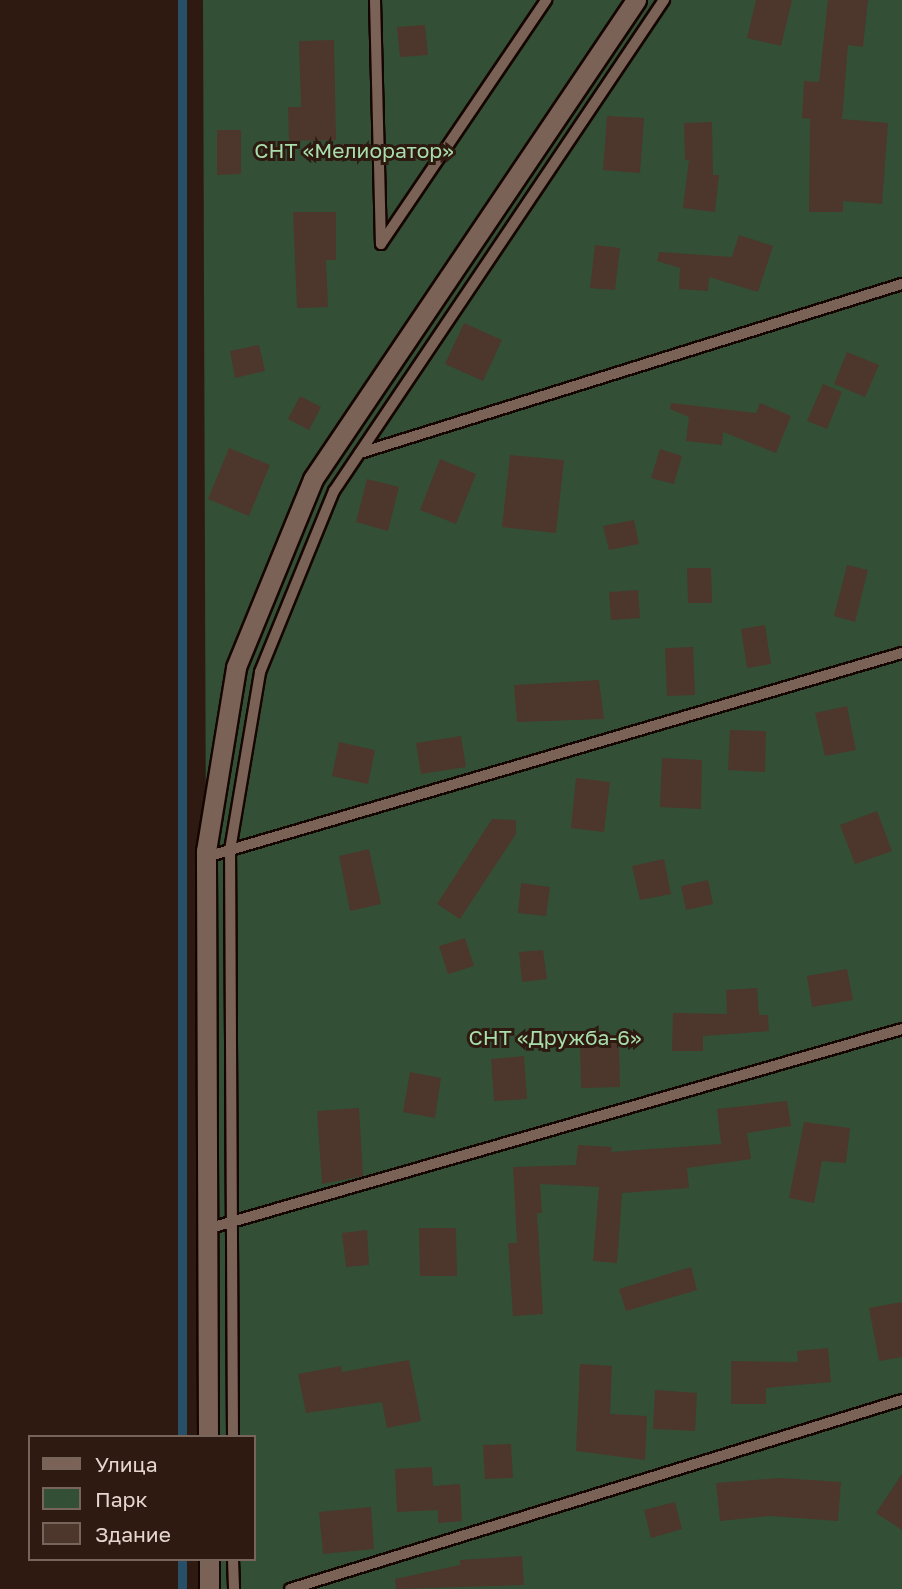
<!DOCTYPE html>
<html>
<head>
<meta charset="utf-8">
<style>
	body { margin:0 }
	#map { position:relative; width:902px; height:1589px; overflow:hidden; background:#2e1a10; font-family:"Golos Text",sans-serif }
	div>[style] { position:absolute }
	.green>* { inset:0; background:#335036 }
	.stream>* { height:9px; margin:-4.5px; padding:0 4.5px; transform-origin:4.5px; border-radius:4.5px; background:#274f67 }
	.building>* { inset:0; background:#4d362b }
	.roads { filter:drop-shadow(2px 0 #150500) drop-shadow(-2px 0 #150500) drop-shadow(0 2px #150500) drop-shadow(0 -2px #150500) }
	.service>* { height:10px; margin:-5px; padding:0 5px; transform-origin:5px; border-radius:5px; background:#7b6256 }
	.minor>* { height:19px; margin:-9.5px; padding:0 9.5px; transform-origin:9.5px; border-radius:9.5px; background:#7b6256 }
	span { translate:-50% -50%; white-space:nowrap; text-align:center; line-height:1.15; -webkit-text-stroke:6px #2e1a10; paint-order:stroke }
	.park-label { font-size:21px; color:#a8deab }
	.legend { position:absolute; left:28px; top:1435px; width:228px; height:126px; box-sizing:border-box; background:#2e1a10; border:2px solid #77655c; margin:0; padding:9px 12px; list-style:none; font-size:21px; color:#e5d6cf }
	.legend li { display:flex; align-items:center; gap:14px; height:35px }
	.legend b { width:35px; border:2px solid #77655c }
</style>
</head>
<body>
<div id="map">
	<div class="green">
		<div style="clip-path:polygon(203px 0,902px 0,902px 1589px,209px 1589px,209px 1559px,254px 1559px,254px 1437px,208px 1437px)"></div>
	</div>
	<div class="stream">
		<div style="left:182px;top:1437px;width:1437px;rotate:-90deg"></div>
		<div style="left:182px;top:1589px;width:30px;rotate:-90deg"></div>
	</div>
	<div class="building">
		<div style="clip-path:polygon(756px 0,792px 0,781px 46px,747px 38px)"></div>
		<div style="clip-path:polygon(828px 0,868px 0,863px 47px,848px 45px,842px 119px,888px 123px,882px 204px,843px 201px,843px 212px,809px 212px,810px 119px,802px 118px,804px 81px,819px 82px)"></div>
		<div style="clip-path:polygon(425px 25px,428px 55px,400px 57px,397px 27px)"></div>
		<div style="clip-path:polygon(334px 40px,336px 140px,289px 141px,288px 107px,301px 107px,299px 41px)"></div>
		<div style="clip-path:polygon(607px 116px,644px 118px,640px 173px,603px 170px)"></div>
		<div style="clip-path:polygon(712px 122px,713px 175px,719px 175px,715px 212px,683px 208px,689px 160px,685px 160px,684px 123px)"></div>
		<div style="clip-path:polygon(217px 130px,241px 130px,241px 174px,217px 175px)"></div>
		<div style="clip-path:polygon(293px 212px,336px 212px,336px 260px,326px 260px,328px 307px,297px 308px)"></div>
		<div style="clip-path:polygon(739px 235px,773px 246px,758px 292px,709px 277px,708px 291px,679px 289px,680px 268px,657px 261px,659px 252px,732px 257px)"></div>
		<div style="clip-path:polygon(595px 245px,620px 248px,615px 290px,590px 288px)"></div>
		<div style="clip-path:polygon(464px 323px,502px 340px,483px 381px,445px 364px)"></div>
		<div style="clip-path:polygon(259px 345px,265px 371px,235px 378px,230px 351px)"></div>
		<div style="clip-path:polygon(847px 352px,879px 365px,865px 397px,834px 384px)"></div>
		<div style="clip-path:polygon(823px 384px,842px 392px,827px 429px,807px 421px)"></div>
		<div style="clip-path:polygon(300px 396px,321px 407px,309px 430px,288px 419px)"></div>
		<div style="clip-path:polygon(671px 403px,756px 413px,760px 403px,791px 416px,776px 453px,723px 432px,722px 445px,686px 441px,689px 417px,670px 409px)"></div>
		<div style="clip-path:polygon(229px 448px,270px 465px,249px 516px,208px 499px)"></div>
		<div style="clip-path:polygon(660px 449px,682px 456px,674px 484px,651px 478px)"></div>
		<div style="clip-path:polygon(510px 455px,564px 460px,556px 533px,502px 527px)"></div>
		<div style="clip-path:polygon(440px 459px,476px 474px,456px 524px,420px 510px)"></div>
		<div style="clip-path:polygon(367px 479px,399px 487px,388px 531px,356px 522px)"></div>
		<div style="clip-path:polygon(634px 520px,639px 544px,609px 550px,603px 526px)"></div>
		<div style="clip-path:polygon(847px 565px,868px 570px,855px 622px,834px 616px)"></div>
		<div style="clip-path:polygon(687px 568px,711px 568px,712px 603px,688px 603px)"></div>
		<div style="clip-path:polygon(638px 590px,640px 618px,611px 620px,609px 592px)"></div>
		<div style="clip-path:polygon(765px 625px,771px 664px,747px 668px,741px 629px)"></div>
		<div style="clip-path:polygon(693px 647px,695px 695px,667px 696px,665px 648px)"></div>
		<div style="clip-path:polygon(599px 680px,604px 719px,517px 722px,514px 685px)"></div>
		<div style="clip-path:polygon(847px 706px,856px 750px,825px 756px,815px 713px)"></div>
		<div style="clip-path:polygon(730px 730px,766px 731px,765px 772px,728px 770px)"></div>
		<div style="clip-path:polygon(461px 736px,466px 767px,421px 774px,416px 743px)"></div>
		<div style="clip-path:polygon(339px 742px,375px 750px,368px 784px,332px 776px)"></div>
		<div style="clip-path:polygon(662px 758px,702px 760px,701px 809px,660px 807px)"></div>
		<div style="clip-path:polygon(576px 778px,610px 782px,604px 832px,571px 828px)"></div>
		<div style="clip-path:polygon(877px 811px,892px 851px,855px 864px,840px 825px)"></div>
		<div style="clip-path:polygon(492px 819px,516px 820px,516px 834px,460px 919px,437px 904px)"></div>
		<div style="clip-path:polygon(369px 849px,381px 904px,350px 911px,339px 856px)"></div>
		<div style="clip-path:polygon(664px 859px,671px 894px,640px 900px,632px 866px)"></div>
		<div style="clip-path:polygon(708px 880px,713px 904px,686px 910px,681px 886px)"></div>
		<div style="clip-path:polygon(521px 883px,550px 887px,546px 916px,518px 913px)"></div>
		<div style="clip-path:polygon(465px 938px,474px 966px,448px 974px,439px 946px)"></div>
		<div style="clip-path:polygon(543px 950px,547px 979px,522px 982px,519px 952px)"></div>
		<div style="clip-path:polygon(847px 969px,853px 1000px,812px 1007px,807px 976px)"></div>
		<div style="clip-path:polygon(757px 988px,759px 1015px,768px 1015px,769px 1031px,703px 1036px,703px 1051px,672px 1051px,673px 1013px,727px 1014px,726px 990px)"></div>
		<div style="clip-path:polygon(580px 1042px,619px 1042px,620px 1087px,581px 1088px)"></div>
		<div style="clip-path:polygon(524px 1056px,527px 1099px,494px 1101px,491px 1059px)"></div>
		<div style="clip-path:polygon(410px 1072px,441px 1078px,435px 1118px,403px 1112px)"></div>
		<div style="clip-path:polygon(787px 1101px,791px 1126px,747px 1133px,751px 1159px,687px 1168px,689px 1188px,622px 1193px,617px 1263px,593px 1261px,599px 1187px,540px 1184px,542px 1213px,537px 1213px,543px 1314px,513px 1316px,508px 1243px,517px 1243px,513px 1167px,576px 1165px,578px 1145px,612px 1147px,611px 1152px,721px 1144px,717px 1109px)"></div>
		<div style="clip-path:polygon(359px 1108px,363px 1176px,322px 1184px,317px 1111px)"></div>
		<div style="clip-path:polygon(804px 1122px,850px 1128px,846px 1163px,822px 1161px,814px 1203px,789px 1198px)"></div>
		<div style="clip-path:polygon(419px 1228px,456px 1228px,457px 1276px,420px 1276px)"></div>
		<div style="clip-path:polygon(367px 1230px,369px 1265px,346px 1267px,342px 1233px)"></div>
		<div style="clip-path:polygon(691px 1267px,697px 1290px,626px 1311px,619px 1289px)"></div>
		<div style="clip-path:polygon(902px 1302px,902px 1357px,879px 1361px,869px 1308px)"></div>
		<div style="clip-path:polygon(828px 1348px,831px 1382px,766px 1388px,766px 1404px,731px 1404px,731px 1361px,798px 1362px,797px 1351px)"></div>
		<div style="clip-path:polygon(409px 1360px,421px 1421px,387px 1428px,382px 1402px,306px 1413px,298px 1374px,341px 1366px,342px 1372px)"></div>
		<div style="clip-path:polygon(580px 1364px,612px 1366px,610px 1414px,647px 1416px,645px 1460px,576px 1451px)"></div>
		<div style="clip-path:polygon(655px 1390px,697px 1393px,695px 1431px,653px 1429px)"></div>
		<div style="clip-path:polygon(511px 1444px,513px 1478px,485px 1479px,483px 1445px)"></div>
		<div style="clip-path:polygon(432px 1467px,433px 1486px,460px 1484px,462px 1521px,438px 1523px,438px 1510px,397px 1512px,395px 1469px)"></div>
		<div style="clip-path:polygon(902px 1474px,902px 1530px,876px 1513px)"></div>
		<div style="clip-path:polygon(781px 1478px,841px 1482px,838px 1521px,770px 1516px,720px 1521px,716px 1483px)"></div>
		<div style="clip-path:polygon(675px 1502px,682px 1529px,651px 1538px,644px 1510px)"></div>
		<div style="clip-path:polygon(371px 1507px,374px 1549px,323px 1554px,319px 1512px)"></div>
		<div style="clip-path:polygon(522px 1556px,524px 1585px,396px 1589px,395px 1579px,460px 1565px,460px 1560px)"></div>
	</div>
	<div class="roads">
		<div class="service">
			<div style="left:375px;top:0;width:244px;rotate:88.6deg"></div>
			<div style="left:381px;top:244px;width:295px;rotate:-55.9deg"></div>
			<div style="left:360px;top:453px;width:568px;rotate:-17.32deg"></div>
			<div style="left:206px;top:857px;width:725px;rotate:-16.34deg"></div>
			<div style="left:207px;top:1229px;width:723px;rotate:-16.05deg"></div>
			<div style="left:233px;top:1437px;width:587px;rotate:-90.29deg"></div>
			<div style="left:230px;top:850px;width:181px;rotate:-80.4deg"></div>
			<div style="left:260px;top:672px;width:196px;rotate:-67.8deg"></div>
			<div style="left:334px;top:491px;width:592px;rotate:-56.1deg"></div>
			<div style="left:233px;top:1559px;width:30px;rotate:88deg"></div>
			<div style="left:290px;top:1589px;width:641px;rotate:-17.16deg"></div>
		</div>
		<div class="minor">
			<div style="left:208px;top:1437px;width:586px;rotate:-90.2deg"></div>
			<div style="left:206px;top:851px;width:186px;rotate:-80.7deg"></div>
			<div style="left:236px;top:667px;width:203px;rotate:-67.7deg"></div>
			<div style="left:313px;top:479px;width:578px;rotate:-56.01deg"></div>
			<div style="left:209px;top:1559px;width:30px;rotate:90deg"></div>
		</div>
	</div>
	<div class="park-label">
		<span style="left:354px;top:150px">СНТ «Мелиоратор»</span>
		<span style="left:555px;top:1037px">СНТ «Дружба-6»</span>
	</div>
	<ul class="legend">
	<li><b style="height:9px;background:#7b6256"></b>Улица</li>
	<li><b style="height:19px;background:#335036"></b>Парк</li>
	<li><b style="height:19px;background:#4d362b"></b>Здание</li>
	</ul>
</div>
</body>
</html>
